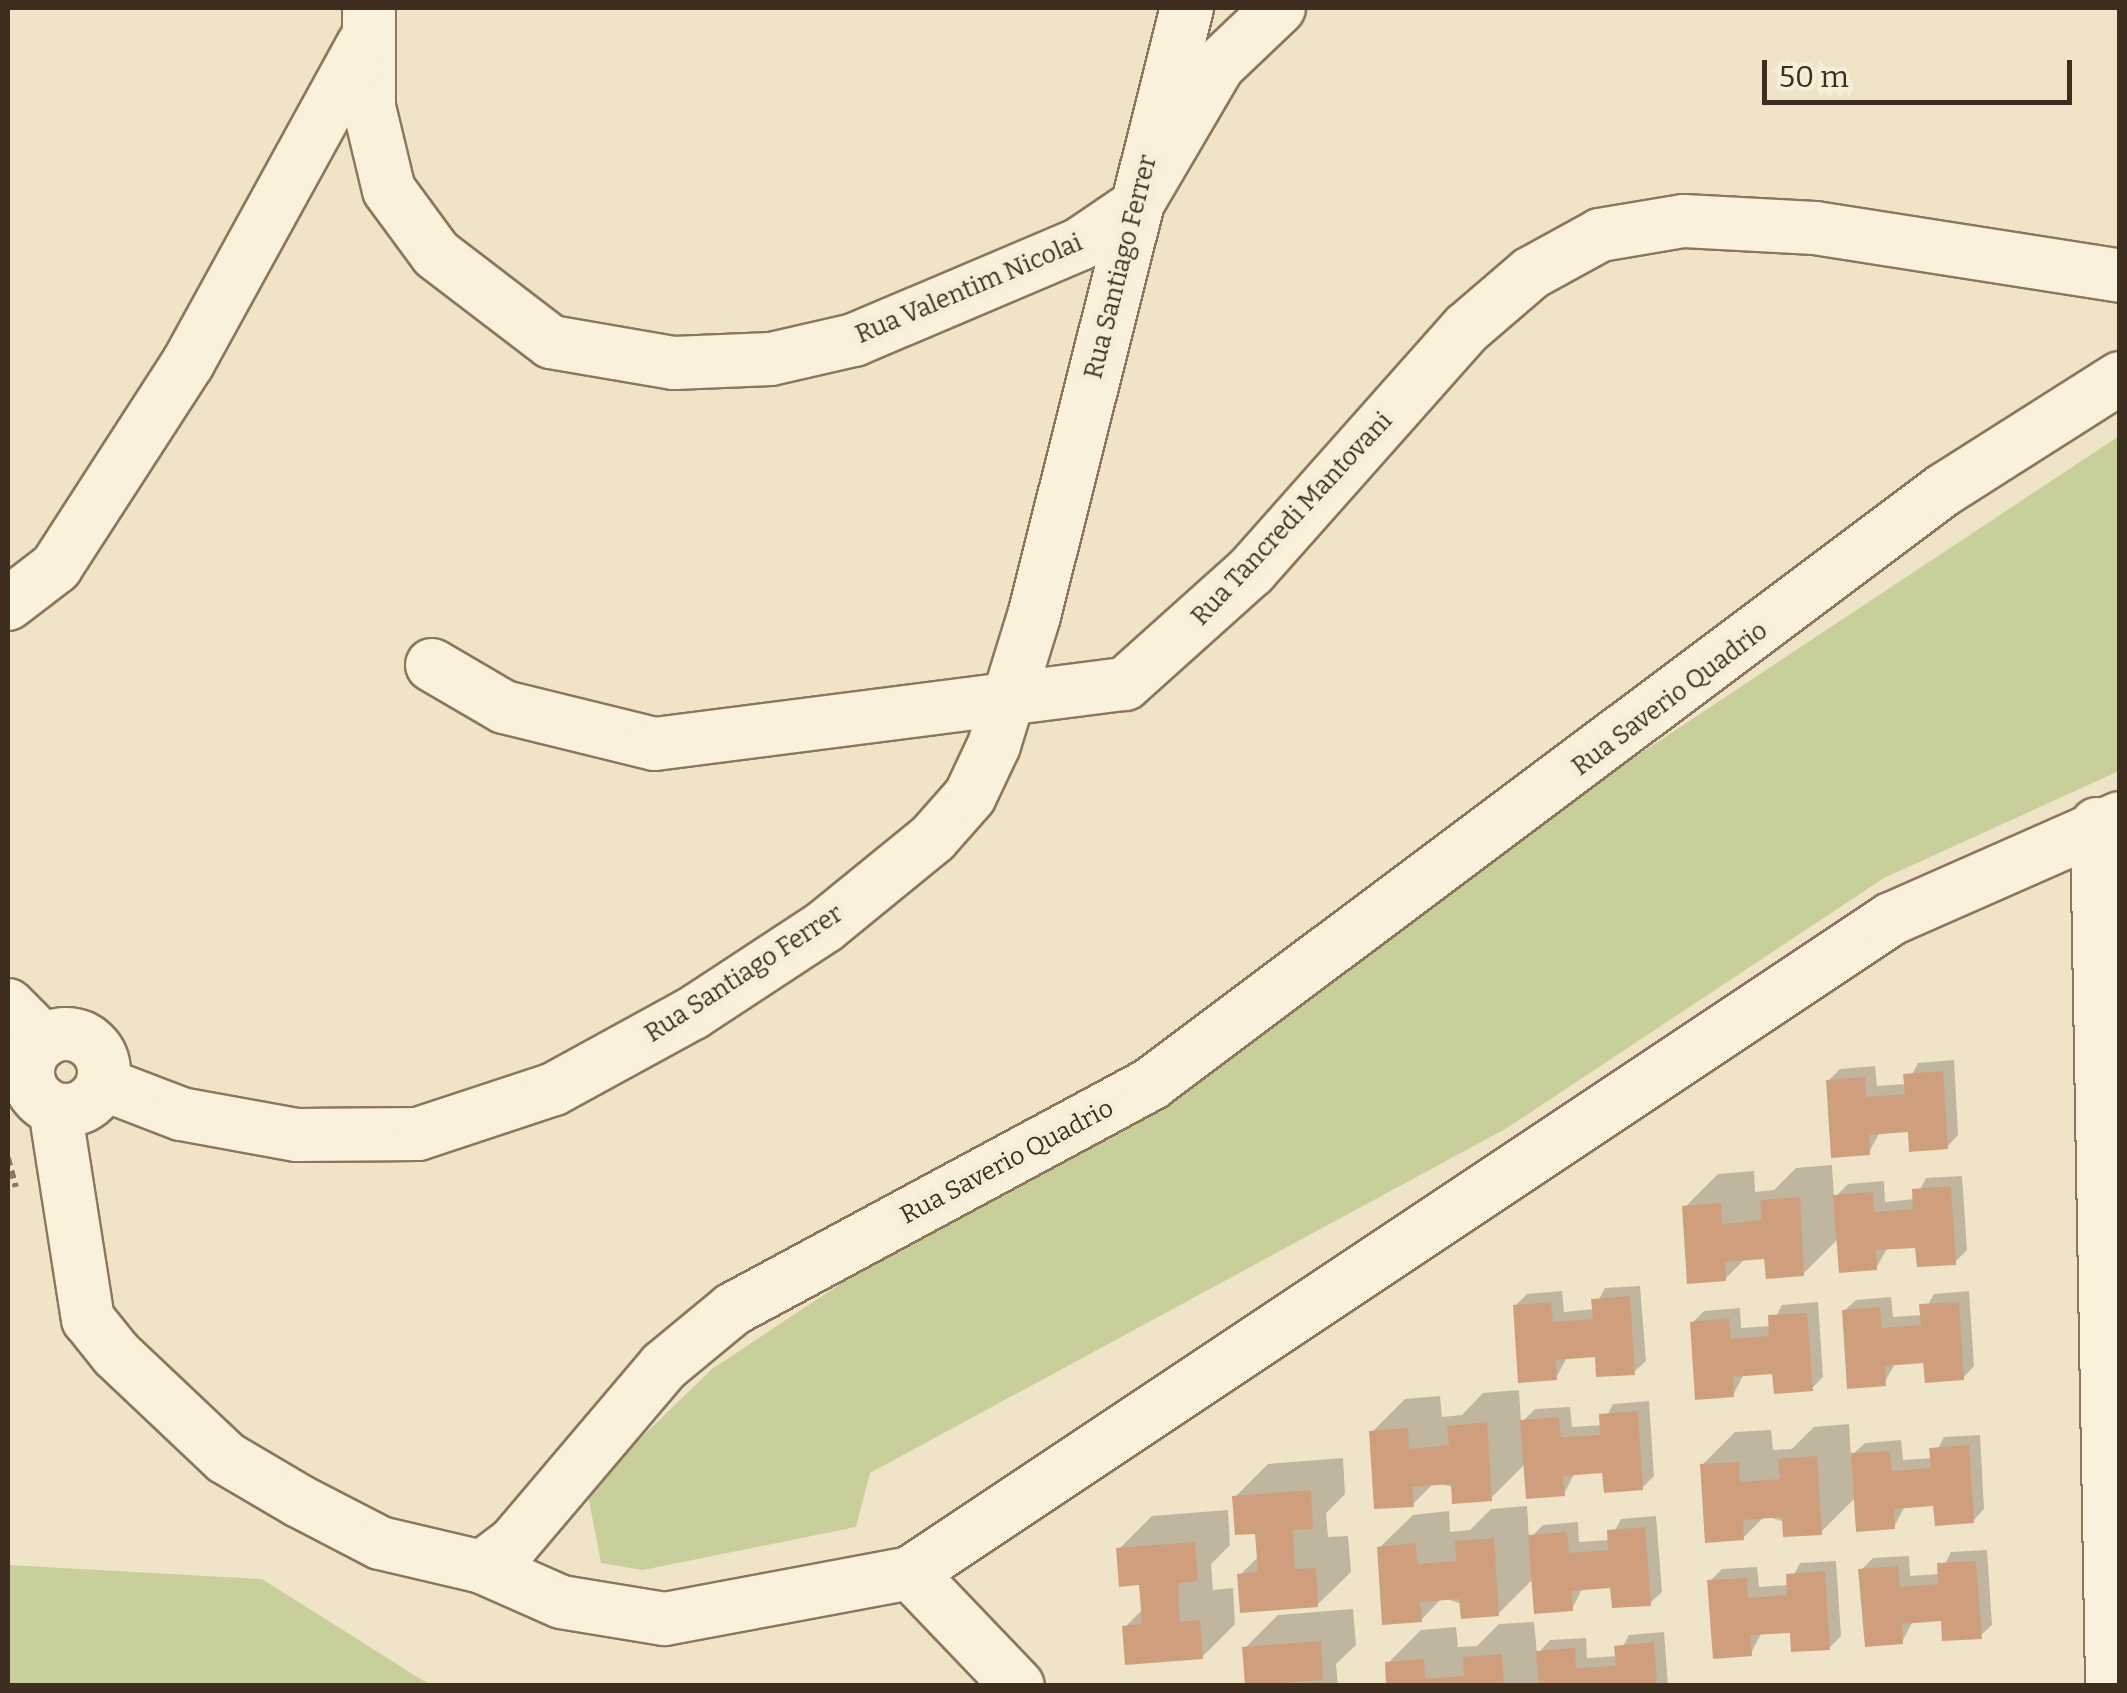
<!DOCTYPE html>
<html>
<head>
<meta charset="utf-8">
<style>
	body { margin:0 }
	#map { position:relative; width:2127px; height:1693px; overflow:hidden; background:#f0e4c8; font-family:Bitter,serif }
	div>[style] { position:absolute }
	.green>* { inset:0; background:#c9cf9b }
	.shadow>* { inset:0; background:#0003 }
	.building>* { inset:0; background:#cf9f7d }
	.path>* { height:6px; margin-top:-3px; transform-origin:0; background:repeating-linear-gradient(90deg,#8d765c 0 8px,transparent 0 13px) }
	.roads { filter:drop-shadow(2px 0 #8d765c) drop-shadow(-2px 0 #8d765c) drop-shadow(0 2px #8d765c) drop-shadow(0 -2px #8d765c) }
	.minor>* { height:52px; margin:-26px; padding:0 26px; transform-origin:26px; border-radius:26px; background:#faf1dc }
	.minor>.ring { margin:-26px; padding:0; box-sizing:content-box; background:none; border:52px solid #faf1dc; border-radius:50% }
	span { translate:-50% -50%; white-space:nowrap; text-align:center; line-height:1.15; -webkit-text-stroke:8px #f7eed8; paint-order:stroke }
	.street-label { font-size:25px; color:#3d2e20 }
	.frame { position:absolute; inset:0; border:10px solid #3d2e20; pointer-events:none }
	.scale { position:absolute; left:1762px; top:60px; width:310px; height:45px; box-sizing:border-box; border:5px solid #3d2e20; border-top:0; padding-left:12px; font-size:30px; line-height:35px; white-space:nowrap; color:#3d2e20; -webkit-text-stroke:8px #f7eed8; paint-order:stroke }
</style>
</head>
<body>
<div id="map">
	<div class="green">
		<div style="clip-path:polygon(2119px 436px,2119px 771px,1884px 878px,1507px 1128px,870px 1473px,856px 1527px,643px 1570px,601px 1563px,587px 1490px,712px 1369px)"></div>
		<div style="clip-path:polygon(8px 1565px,262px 1579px,430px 1685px,8px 1685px)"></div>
	</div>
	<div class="shadow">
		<div style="clip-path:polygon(1954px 1060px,1958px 1135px,1947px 1147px,1910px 1129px,1880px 1132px,1869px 1152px,1828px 1081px,1840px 1069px,1875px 1066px,1877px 1086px,1907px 1084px,1918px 1063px)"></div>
		<div style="clip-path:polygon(1832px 1165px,1834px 1198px,1848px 1184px,1884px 1181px,1885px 1202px,1915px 1199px,1926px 1178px,1962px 1176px,1967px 1250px,1955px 1262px,1918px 1245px,1888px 1247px,1876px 1268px,1839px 1238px,1803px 1274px,1766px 1256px,1747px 1257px,1725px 1279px,1685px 1207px,1718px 1174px,1754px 1171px,1755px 1192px,1774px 1190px,1796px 1168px)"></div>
		<div style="clip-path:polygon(1640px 1286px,1646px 1361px,1634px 1372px,1597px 1354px,1567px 1357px,1556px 1378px,1515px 1306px,1527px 1294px,1562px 1291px,1564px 1312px,1594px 1309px,1605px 1288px)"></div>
		<div style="clip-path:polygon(1969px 1291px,1974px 1366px,1963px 1378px,1926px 1360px,1896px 1362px,1884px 1383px,1844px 1311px,1856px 1300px,1891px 1297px,1893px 1317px,1922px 1315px,1934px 1294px)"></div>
		<div style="clip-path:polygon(1818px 1302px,1823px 1377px,1811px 1389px,1775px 1371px,1744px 1374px,1733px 1395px,1692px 1323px,1704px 1311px,1740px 1308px,1741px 1328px,1771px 1326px,1782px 1305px)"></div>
		<div style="clip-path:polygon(1519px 1390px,1521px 1423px,1535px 1409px,1570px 1407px,1572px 1427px,1602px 1425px,1613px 1404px,1649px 1401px,1654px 1476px,1642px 1488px,1604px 1470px,1575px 1472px,1564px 1494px,1526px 1463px,1491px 1498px,1435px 1482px,1412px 1505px,1372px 1432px,1405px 1399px,1440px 1396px,1442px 1417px,1462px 1415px,1483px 1393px)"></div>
		<div style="clip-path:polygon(1849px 1424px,1851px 1456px,1865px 1443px,1901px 1440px,1903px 1460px,1933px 1458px,1944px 1437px,1980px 1435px,1984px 1509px,1973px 1521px,1936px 1504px,1905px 1506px,1894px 1527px,1856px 1497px,1821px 1532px,1765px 1516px,1743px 1538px,1702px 1465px,1735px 1432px,1771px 1430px,1773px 1450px,1792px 1449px,1814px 1427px)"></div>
		<div style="clip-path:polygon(1343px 1458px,1345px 1494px,1326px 1513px,1328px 1537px,1348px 1536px,1351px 1572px,1317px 1605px,1240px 1575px,1259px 1556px,1257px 1531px,1235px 1497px,1268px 1464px)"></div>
		<div style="clip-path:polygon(1527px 1506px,1529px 1539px,1543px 1525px,1578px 1522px,1579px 1542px,1610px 1540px,1621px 1519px,1656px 1516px,1662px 1592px,1650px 1603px,1613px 1585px,1583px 1587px,1572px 1609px,1534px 1578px,1498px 1614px,1442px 1598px,1421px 1620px,1379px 1548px,1413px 1515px,1449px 1511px,1450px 1532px,1470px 1530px,1491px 1509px)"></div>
		<div style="clip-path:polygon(1228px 1510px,1230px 1545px,1211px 1564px,1213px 1590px,1233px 1588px,1235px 1624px,1202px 1657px,1125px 1627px,1144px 1608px,1142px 1583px,1119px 1549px,1152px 1516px)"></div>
		<div style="clip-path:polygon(1987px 1550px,1992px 1625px,1980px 1636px,1944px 1619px,1913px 1621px,1902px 1642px,1861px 1570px,1873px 1558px,1909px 1556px,1910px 1576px,1940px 1574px,1951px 1552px)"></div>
		<div style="clip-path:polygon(1836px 1561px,1841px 1636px,1829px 1648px,1792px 1630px,1762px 1632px,1751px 1653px,1710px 1581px,1722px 1569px,1757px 1567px,1759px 1587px,1789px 1585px,1800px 1563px)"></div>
		<div style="clip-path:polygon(1353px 1609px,1356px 1645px,1336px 1664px,1338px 1686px,1268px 1686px,1245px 1648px,1278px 1615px)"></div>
		<div style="clip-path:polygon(1534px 1622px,1537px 1654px,1550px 1640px,1586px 1638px,1587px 1658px,1618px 1656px,1629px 1635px,1664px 1632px,1668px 1686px,1389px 1686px,1388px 1663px,1421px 1630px,1456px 1627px,1458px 1647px,1477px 1646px,1499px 1624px)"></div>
	</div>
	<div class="building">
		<div style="clip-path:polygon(1943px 1071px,1948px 1149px,1909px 1152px,1908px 1132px,1869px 1135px,1870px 1155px,1831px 1158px,1826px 1080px,1865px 1077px,1866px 1097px,1905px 1094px,1903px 1074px)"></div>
		<div style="clip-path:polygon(1951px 1186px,1956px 1265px,1917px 1267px,1915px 1248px,1876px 1250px,1877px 1270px,1839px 1273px,1833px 1195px,1873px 1192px,1874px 1212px,1913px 1209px,1912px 1189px)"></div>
		<div style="clip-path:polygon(1800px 1197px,1804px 1276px,1766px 1279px,1764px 1259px,1725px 1262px,1726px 1281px,1687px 1284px,1682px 1206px,1721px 1203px,1722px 1224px,1762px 1220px,1760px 1200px)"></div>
		<div style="clip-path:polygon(1630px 1296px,1635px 1375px,1596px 1377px,1595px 1357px,1556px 1360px,1557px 1380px,1518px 1383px,1513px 1305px,1551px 1302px,1553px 1322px,1593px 1319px,1591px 1299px)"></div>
		<div style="clip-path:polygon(1959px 1302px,1964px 1380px,1925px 1383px,1923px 1363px,1885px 1366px,1886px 1386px,1847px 1389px,1842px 1310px,1880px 1307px,1882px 1328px,1921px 1325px,1919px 1304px)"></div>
		<div style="clip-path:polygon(1807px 1313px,1813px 1391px,1774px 1394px,1772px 1374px,1733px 1377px,1734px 1397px,1695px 1400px,1690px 1322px,1729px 1318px,1731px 1339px,1769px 1336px,1768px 1315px)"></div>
		<div style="clip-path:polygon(1638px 1411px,1643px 1490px,1604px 1493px,1602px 1473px,1563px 1476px,1565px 1496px,1526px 1499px,1520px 1420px,1559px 1417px,1561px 1437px,1600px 1435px,1599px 1414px)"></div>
		<div style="clip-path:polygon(1487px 1422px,1492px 1501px,1452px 1504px,1451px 1484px,1412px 1487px,1414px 1507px,1374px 1509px,1369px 1431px,1408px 1428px,1409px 1449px,1449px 1445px,1447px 1426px)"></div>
		<div style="clip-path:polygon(1969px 1445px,1974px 1523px,1935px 1526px,1933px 1506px,1894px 1509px,1895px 1529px,1856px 1532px,1851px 1453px,1890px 1451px,1892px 1471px,1931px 1468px,1929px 1448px)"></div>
		<div style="clip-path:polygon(1817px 1456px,1822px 1535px,1783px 1537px,1782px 1517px,1743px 1520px,1744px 1540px,1705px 1543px,1700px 1464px,1739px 1462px,1740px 1482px,1780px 1479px,1778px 1459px)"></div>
		<div style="clip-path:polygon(1311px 1490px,1313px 1529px,1293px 1530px,1295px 1569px,1316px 1568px,1318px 1607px,1240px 1613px,1237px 1574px,1258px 1572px,1255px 1534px,1235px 1535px,1232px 1496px)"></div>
		<div style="clip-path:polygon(1645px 1527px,1651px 1606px,1612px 1608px,1610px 1588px,1572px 1591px,1573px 1611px,1534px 1614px,1528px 1535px,1567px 1532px,1569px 1553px,1608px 1550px,1607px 1530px)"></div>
		<div style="clip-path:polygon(1494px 1538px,1499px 1616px,1461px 1619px,1459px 1599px,1420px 1602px,1422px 1622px,1382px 1625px,1377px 1547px,1416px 1543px,1417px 1564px,1456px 1561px,1455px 1541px)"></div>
		<div style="clip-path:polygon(1195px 1542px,1198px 1581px,1178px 1583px,1180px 1622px,1200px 1620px,1203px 1659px,1125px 1665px,1122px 1626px,1142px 1624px,1139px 1585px,1119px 1587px,1116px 1548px)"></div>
		<div style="clip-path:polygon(1976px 1561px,1982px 1639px,1942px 1641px,1941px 1621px,1902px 1624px,1903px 1644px,1865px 1647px,1858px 1569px,1898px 1566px,1900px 1587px,1938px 1584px,1937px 1563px)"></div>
		<div style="clip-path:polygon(1825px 1571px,1830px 1650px,1791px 1652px,1790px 1633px,1750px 1635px,1752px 1656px,1713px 1659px,1707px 1580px,1747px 1578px,1748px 1598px,1787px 1595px,1786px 1574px)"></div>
		<div style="clip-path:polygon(1321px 1641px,1323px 1680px,1245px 1686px,1242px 1647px)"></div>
		<div style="clip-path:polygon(1654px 1642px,1657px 1686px,1539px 1686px,1536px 1651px,1575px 1648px,1576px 1668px,1616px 1666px,1614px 1646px)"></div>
		<div style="clip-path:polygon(1502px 1654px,1504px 1686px,1386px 1686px,1385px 1662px,1424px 1659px,1425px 1679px,1464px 1676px,1463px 1657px)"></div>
	</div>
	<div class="path">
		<div style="left:8px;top:1158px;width:30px;rotate:75deg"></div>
	</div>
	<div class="roads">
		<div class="minor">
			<div style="left:369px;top:8px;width:99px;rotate:90deg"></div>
			<div style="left:369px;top:107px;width:85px;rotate:76.5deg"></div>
			<div style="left:389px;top:190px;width:79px;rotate:53.7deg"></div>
			<div style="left:436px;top:254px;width:145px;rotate:37.4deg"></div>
			<div style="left:551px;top:342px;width:125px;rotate:9.7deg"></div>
			<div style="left:674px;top:363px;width:97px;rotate:-2.4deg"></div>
			<div style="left:771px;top:359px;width:85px;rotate:-12.9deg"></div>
			<div style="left:854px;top:340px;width:246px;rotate:-23deg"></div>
			<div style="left:1080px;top:244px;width:68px;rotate:-34.2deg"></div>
			<div style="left:1136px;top:206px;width:162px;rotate:-59.6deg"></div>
			<div style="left:1218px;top:66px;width:84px;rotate:-43.6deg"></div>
			<div style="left:8px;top:604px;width:61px;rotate:-37.6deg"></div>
			<div style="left:56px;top:567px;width:243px;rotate:-57.1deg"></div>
			<div style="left:188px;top:363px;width:363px;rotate:-61.2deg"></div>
			<div style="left:432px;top:665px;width:83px;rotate:30.3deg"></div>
			<div style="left:504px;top:707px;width:155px;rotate:13.8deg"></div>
			<div style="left:655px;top:744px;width:474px;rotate:-7.3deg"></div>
			<div style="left:1125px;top:684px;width:169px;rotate:-41.9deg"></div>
			<div style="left:1251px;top:571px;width:325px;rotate:-48.4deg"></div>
			<div style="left:1467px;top:328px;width:84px;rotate:-40.7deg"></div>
			<div style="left:1531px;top:273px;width:79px;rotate:-28.8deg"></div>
			<div style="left:1600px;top:235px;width:85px;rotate:-9.5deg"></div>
			<div style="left:1684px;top:221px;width:131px;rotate:3.1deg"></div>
			<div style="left:1815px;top:228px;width:309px;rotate:8.9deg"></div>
			<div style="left:2097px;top:824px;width:862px;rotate:89deg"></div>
			<div style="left:8px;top:1005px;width:51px;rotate:45deg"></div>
			<div class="ring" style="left:28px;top:1034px;width:24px;height:24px"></div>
			<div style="left:103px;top:1084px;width:84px;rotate:21deg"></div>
			<div style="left:181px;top:1114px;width:118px;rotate:10.3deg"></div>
			<div style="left:297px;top:1135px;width:121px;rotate:-0.5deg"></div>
			<div style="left:418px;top:1134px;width:143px;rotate:-18.3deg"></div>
			<div style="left:554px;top:1089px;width:158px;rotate:-28.7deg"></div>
			<div style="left:693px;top:1013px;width:157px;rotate:-33.3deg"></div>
			<div style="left:824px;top:927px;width:141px;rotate:-39.2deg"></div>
			<div style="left:933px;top:838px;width:56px;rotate:-48.6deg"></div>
			<div style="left:970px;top:796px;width:56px;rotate:-64.8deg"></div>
			<div style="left:994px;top:745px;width:135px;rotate:-72.8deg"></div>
			<div style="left:1034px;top:616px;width:627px;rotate:-75.88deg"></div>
			<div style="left:55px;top:1109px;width:213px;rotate:81.1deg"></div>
			<div style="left:88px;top:1319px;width:45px;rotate:51.3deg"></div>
			<div style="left:116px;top:1354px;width:151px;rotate:43.4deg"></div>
			<div style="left:226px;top:1458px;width:85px;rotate:30.5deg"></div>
			<div style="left:299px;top:1501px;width:91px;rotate:27.4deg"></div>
			<div style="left:380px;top:1543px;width:105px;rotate:13.2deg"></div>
			<div style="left:482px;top:1567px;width:39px;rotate:-37deg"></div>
			<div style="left:513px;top:1544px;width:233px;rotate:-49.7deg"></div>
			<div style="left:664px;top:1366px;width:89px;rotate:-39.6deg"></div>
			<div style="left:733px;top:1309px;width:476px;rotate:-28.3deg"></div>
			<div style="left:1152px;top:1083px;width:991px;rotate:-36.84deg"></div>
			<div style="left:1945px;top:489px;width:207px;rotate:-32.4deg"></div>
			<div style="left:482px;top:1567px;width:86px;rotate:23.9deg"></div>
			<div style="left:561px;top:1602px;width:105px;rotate:9.3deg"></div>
			<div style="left:665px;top:1619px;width:249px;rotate:-10.6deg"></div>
			<div style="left:910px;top:1573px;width:156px;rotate:46.3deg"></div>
			<div style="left:910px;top:1573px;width:1179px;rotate:-33.69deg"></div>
			<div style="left:1891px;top:919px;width:250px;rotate:-23.8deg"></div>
		</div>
	</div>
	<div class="street-label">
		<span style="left:1121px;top:267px;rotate:-76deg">Rua Santiago Ferrer</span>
		<span style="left:969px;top:289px;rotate:-23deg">Rua Valentim Nicolai</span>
		<span style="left:1292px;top:519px;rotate:-47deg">Rua Tancredi Mantovani</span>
		<span style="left:1670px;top:699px;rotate:-37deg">Rua Saverio Quadrio</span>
		<span style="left:744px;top:974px;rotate:-33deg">Rua Santiago Ferrer</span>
		<span style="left:1007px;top:1162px;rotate:-28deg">Rua Saverio Quadrio</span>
	</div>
	<div class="frame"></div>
	<div class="scale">50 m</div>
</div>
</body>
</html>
